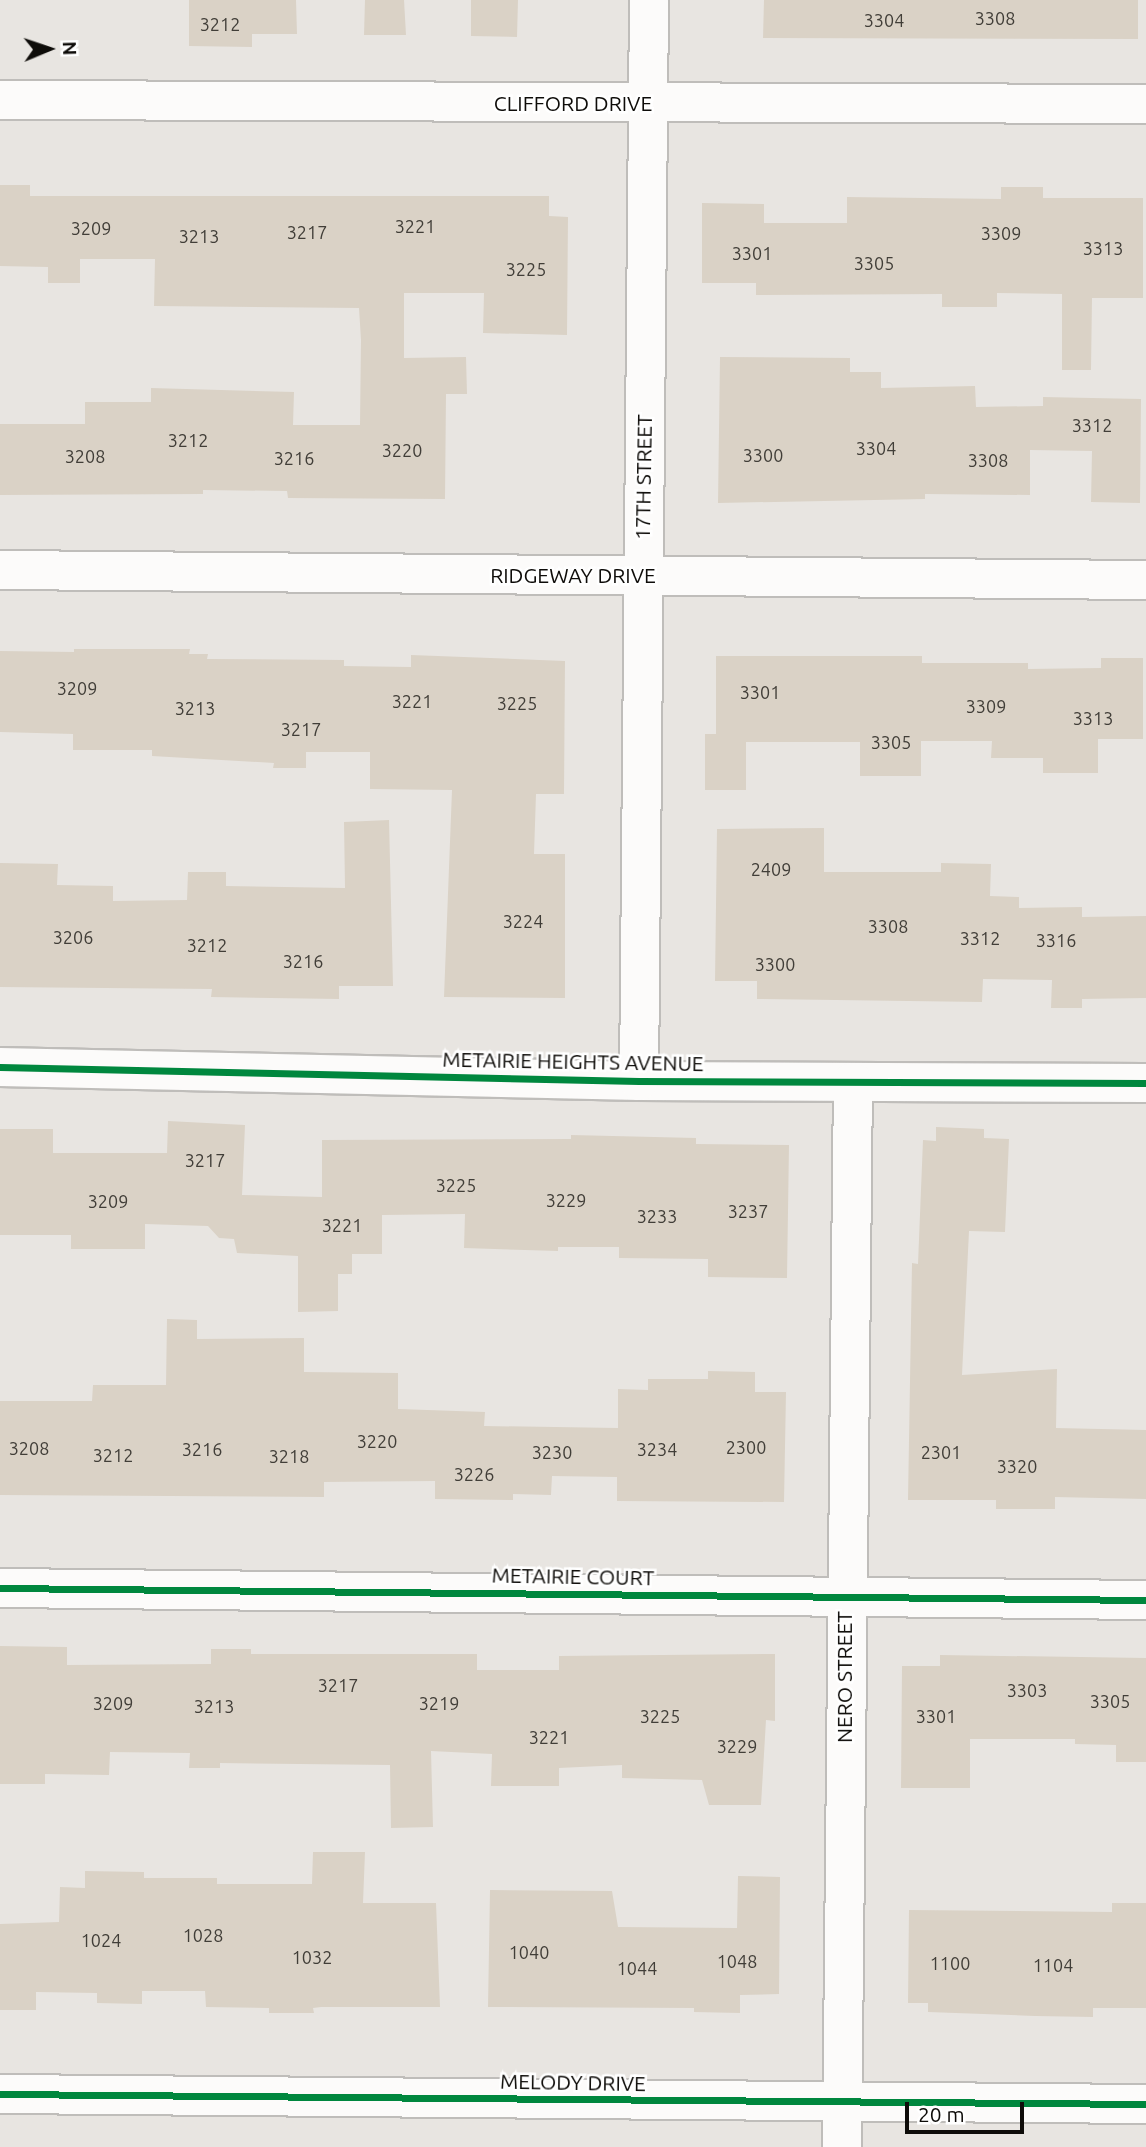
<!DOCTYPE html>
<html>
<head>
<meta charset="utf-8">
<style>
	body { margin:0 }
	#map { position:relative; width:1146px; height:2147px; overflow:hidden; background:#e8e5e1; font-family:Ubuntu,sans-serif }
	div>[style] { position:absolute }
	.building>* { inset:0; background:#dad2c6 }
	.roads { filter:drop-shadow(2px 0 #bfbdba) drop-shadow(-2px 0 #bfbdba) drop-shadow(0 2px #bfbdba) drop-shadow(0 -2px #bfbdba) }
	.street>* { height:38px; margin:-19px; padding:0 19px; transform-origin:19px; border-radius:19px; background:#fcfbfa }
	.cycleway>* { height:7px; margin:-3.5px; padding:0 3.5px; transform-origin:3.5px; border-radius:3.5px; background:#00873e }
	span { translate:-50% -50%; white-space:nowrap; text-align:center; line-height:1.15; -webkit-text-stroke:5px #fff; paint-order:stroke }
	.number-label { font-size:18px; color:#413e38 }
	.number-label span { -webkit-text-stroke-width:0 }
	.street-label { font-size:21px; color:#0e0c09 }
	.north { position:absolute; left:14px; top:14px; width:70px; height:70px; -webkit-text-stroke:5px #fff; paint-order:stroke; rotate:88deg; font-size:19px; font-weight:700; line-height:28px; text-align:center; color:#0e0c09 }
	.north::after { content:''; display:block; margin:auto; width:24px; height:32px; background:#0e0c09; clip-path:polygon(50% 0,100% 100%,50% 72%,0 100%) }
	.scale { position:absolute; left:905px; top:2102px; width:119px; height:32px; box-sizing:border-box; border:4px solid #0e0c09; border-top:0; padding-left:9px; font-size:21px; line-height:24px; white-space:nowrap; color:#0e0c09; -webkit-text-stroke:5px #fff; paint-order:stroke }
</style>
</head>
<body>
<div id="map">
	<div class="building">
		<div style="clip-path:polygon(189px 0,296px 0,297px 34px,252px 34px,252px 47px,189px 46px)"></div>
		<div style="clip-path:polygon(365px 0,404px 0,406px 35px,364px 35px)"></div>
		<div style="clip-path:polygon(471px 0,518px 0,517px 37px,471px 36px)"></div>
		<div style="clip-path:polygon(764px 0,1138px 0,1138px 39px,763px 38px)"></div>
		<div style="clip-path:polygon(0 185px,30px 185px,30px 196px,549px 196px,549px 216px,568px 217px,567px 335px,483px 333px,484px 293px,404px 293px,404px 358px,466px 357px,467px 394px,446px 394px,445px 499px,288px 498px,287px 491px,203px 490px,203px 494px,0 495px,0 424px,85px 424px,85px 402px,151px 402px,151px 388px,294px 392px,293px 425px,360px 425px,361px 340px,359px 308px,154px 306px,155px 259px,80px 259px,80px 283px,48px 283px,48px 267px,0 266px)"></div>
		<div style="clip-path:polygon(1001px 187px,1043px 187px,1043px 198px,1143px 198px,1143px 298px,1092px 298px,1091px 370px,1062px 370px,1062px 294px,997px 293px,997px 307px,942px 307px,942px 294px,756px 295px,756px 283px,702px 283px,702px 203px,764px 204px,764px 223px,847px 223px,847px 197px,1001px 199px)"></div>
		<div style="clip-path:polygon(720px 357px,850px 358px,850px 372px,881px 372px,881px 388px,975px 386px,976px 407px,1043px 406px,1043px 397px,1141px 399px,1140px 503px,1091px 502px,1092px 451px,1030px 450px,1030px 495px,925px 494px,925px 499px,718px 503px)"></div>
		<div style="clip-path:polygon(74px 649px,190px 649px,189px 654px,208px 654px,207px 659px,344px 660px,344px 666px,411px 667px,411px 655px,565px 661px,564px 794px,536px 794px,534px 854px,565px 854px,565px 998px,444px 997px,452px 790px,370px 789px,370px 752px,306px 752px,306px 768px,273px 768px,274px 763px,152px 756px,152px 750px,73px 750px,73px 734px,0 732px,0 651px,74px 652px)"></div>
		<div style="clip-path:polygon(716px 656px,922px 656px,922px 663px,1028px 663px,1028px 669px,1101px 668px,1101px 658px,1143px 658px,1143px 739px,1098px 739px,1098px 773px,1043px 773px,1043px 758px,991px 758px,992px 741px,921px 741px,921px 776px,860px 776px,860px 742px,746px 742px,746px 790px,705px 790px,705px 734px,716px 734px)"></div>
		<div style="clip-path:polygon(389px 820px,393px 986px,339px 986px,339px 999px,211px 997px,212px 989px,0 987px,0 863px,58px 864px,57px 885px,113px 886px,113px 901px,187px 900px,188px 872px,226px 872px,226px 886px,345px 888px,344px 822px)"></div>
		<div style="clip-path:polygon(824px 828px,824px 872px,941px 872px,941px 863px,991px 864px,990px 896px,1019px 897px,1019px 908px,1082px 907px,1082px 917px,1146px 916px,1146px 998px,1082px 999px,1082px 1008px,1051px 1008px,1052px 980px,983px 979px,982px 1002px,757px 999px,757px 981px,715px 981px,717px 829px)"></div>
		<div style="clip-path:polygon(168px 1121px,245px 1125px,242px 1195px,322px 1197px,322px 1140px,571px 1139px,571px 1135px,696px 1138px,696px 1144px,789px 1145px,787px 1278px,708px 1277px,708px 1259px,619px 1258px,619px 1247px,558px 1247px,558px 1251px,464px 1248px,465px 1214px,382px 1215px,382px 1254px,352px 1254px,352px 1274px,338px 1274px,338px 1311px,298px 1312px,298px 1256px,237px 1253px,234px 1239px,219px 1238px,208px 1226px,145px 1224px,145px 1249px,71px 1249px,71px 1235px,0 1235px,0 1129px,53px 1129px,53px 1153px,167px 1153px)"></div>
		<div style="clip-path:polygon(936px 1127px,984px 1129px,984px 1138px,1009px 1139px,1005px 1232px,969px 1231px,962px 1375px,1057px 1369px,1056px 1428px,1146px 1430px,1146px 1499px,1055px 1497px,1055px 1509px,996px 1509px,996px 1500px,908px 1500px,912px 1263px,918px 1264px,923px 1140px,936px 1141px)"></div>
		<div style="clip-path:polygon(167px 1319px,197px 1320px,197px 1339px,304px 1338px,304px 1372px,398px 1373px,398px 1409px,485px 1412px,484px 1426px,618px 1428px,618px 1389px,648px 1390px,648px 1379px,708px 1379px,708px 1371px,755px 1372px,755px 1392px,786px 1392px,784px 1502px,617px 1501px,617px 1477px,552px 1476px,551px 1495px,513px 1494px,513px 1500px,435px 1499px,435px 1481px,324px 1482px,324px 1497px,0 1495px,0 1401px,92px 1401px,93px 1385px,166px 1385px)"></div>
		<div style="clip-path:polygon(0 1646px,67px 1647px,67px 1665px,211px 1664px,211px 1649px,251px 1649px,251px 1654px,477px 1654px,477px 1670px,559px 1670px,559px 1656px,775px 1654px,775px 1721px,766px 1720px,761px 1805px,709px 1805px,702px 1780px,622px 1778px,622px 1765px,559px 1768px,559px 1786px,491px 1786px,492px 1754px,431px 1751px,433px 1827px,391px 1828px,390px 1765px,220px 1763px,220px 1768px,189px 1768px,190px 1753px,110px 1752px,109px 1775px,45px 1774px,45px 1784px,0 1784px)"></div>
		<div style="clip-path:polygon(940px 1655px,1146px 1658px,1146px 1762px,1116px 1762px,1116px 1745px,1075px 1744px,1075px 1739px,970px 1739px,970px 1788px,901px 1788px,902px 1666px,940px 1666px)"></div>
		<div style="clip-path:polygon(313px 1852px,365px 1852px,363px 1903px,436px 1903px,440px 2007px,321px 2007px,313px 2008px,314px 2013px,269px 2013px,269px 2008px,206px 2007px,205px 1991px,142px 1991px,142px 2004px,97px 2003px,97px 1993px,36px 1992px,36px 2010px,0 2010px,0 1924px,59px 1922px,60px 1887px,85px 1888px,85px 1871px,144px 1872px,144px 1878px,217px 1878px,217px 1884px,312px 1884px)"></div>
		<div style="clip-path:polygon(738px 1876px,780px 1877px,779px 1994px,740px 1995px,740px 2013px,694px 2012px,694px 2008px,488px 2007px,490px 1890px,612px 1891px,618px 1927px,737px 1928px)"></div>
		<div style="clip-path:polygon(1112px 1903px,1146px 1903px,1146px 2008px,1093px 2008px,1093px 2017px,1035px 2016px,928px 2012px,928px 2003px,908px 2003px,909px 1910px,1112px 1912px)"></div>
	</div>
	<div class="roads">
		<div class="street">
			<div style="left:0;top:100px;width:1146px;rotate:0.2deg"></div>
			<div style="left:0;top:570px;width:1146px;rotate:0.5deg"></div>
			<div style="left:0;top:1067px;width:639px;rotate:1.26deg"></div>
			<div style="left:639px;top:1081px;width:507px;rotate:0.23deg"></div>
			<div style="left:639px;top:1081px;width:1081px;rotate:-89.47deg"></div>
			<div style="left:0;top:1588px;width:1146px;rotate:0.6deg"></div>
			<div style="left:0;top:2094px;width:1146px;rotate:0.5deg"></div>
			<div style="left:842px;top:2147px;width:1065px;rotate:-89.41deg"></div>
		</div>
	</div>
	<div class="cycleway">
		<div style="left:0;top:1067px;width:639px;rotate:1.26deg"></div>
		<div style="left:639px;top:1081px;width:507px;rotate:0.23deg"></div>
		<div style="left:0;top:1588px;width:1146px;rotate:0.6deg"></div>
		<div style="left:0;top:2094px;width:1146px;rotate:0.5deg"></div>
	</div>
	<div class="number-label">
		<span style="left:995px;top:18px">3308</span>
		<span style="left:884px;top:20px">3304</span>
		<span style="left:220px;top:24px">3212</span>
		<span style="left:415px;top:226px">3221</span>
		<span style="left:91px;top:228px">3209</span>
		<span style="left:307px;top:232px">3217</span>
		<span style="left:1001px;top:233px">3309</span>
		<span style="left:199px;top:236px">3213</span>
		<span style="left:1103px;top:248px">3313</span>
		<span style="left:752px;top:253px">3301</span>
		<span style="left:874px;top:263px">3305</span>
		<span style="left:526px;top:269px">3225</span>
		<span style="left:1092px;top:425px">3312</span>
		<span style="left:188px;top:440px">3212</span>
		<span style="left:876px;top:448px">3304</span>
		<span style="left:402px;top:450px">3220</span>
		<span style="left:763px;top:455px">3300</span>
		<span style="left:85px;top:456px">3208</span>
		<span style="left:294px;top:458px">3216</span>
		<span style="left:988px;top:460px">3308</span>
		<span style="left:77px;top:688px">3209</span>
		<span style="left:760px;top:692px">3301</span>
		<span style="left:412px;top:701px">3221</span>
		<span style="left:517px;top:703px">3225</span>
		<span style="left:986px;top:706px">3309</span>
		<span style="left:195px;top:708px">3213</span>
		<span style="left:1093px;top:718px">3313</span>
		<span style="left:301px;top:729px">3217</span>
		<span style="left:891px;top:742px">3305</span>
		<span style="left:771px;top:869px">2409</span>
		<span style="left:523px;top:921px">3224</span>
		<span style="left:888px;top:926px">3308</span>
		<span style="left:73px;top:937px">3206</span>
		<span style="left:980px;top:938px">3312</span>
		<span style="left:1056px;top:940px">3316</span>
		<span style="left:207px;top:945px">3212</span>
		<span style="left:303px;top:961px">3216</span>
		<span style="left:775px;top:964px">3300</span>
		<span style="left:205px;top:1160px">3217</span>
		<span style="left:456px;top:1185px">3225</span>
		<span style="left:566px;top:1200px">3229</span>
		<span style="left:108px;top:1201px">3209</span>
		<span style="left:748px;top:1211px">3237</span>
		<span style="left:657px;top:1216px">3233</span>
		<span style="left:342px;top:1225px">3221</span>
		<span style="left:377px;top:1441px">3220</span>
		<span style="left:746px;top:1447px">2300</span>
		<span style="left:29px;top:1448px">3208</span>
		<span style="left:202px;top:1449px">3216</span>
		<span style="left:657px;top:1449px">3234</span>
		<span style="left:552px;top:1452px">3230</span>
		<span style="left:941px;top:1452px">2301</span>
		<span style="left:113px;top:1455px">3212</span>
		<span style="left:289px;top:1456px">3218</span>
		<span style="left:1017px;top:1466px">3320</span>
		<span style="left:474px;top:1474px">3226</span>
		<span style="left:338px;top:1685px">3217</span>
		<span style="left:1027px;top:1690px">3303</span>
		<span style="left:1110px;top:1701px">3305</span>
		<span style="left:113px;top:1703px">3209</span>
		<span style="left:439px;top:1703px">3219</span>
		<span style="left:214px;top:1706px">3213</span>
		<span style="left:660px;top:1716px">3225</span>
		<span style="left:936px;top:1716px">3301</span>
		<span style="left:549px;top:1737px">3221</span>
		<span style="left:737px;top:1746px">3229</span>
		<span style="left:203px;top:1935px">1028</span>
		<span style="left:101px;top:1940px">1024</span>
		<span style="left:529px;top:1952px">1040</span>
		<span style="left:312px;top:1957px">1032</span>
		<span style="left:737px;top:1961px">1048</span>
		<span style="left:950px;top:1963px">1100</span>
		<span style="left:1053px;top:1965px">1104</span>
		<span style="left:637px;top:1968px">1044</span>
	</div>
	<div class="street-label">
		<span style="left:573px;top:103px">CLIFFORD DRIVE</span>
		<span style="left:643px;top:477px;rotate:-89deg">17TH STREET</span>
		<span style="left:573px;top:575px">RIDGEWAY DRIVE</span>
		<span style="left:573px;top:1061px;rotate:1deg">METAIRIE HEIGHTS AVENUE</span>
		<span style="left:573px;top:1576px;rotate:1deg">METAIRIE COURT</span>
		<span style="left:844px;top:1677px;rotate:-90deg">NERO STREET</span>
		<span style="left:573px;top:2082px;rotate:1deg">MELODY DRIVE</span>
	</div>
	<div class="north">N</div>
	<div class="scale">20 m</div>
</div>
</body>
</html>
